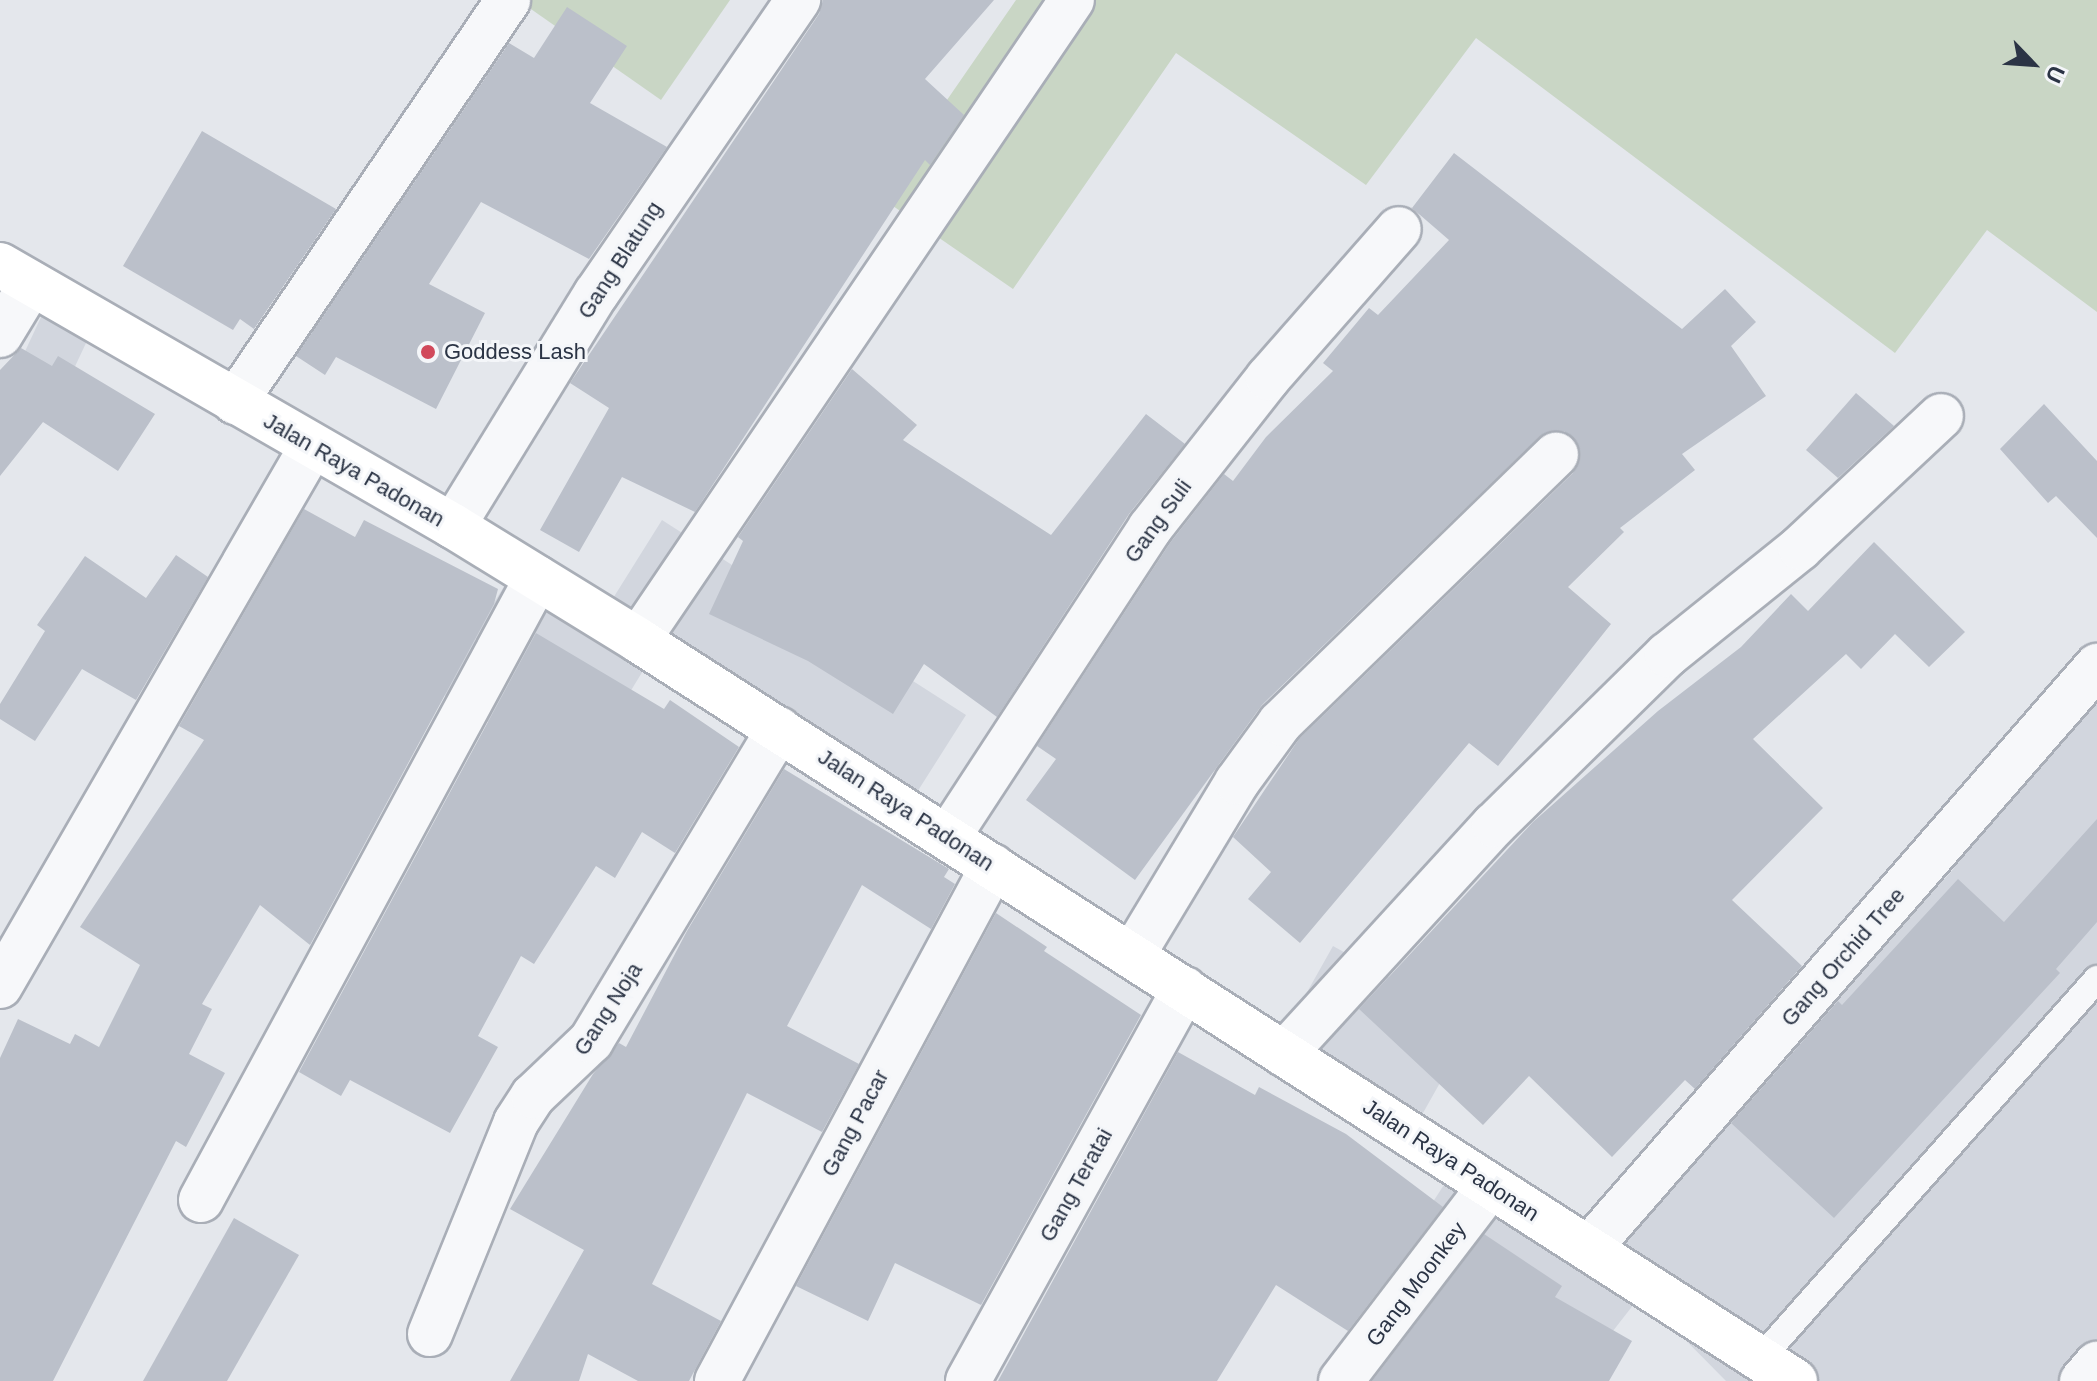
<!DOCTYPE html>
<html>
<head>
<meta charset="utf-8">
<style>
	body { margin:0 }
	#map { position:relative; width:2097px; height:1381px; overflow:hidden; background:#e4e7ec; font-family:Arial,sans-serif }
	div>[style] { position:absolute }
	.built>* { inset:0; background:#d2d6de }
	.green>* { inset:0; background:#c9d6c5 }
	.building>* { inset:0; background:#bbc0ca }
	.roads { filter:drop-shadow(2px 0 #a9aeb7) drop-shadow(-2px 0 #a9aeb7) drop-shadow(0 2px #a9aeb7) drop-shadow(0 -2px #a9aeb7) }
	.service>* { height:26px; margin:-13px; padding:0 13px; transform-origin:13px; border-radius:13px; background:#f7f8fa }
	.minor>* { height:44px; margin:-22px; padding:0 22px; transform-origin:22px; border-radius:22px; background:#f7f8fa }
	.secondary>* { height:44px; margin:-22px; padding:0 22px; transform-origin:22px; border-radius:22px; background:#fff }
	.dots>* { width:22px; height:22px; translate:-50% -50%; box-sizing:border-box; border:4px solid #f4f6f9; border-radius:50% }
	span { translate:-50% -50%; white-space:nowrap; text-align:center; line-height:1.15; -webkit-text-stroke:6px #f4f6f9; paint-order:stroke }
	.street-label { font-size:22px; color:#2b3445 }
	.poi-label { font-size:22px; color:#2b3445 }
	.left { translate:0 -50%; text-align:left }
	.north { position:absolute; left:1993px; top:24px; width:80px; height:80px; -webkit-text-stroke:6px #f4f6f9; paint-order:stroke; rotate:115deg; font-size:22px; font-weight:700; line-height:32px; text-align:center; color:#2b3445 }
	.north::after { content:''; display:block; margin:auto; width:28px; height:36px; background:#2b3445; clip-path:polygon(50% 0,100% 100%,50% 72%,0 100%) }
</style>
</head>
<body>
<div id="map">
	<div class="built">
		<div style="clip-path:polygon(56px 285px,103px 307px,54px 411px,7px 390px)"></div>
		<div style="clip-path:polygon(662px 520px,966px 715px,900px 819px,649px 661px,578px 777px,439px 692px,511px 575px,595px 627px)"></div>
		<div style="clip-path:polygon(2097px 677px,2097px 1381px,1726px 1381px,1641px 1295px,1574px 1381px,1496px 1381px,1377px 1288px,1466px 1151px,1586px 1256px,1951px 872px)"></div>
		<div style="clip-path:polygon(1333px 946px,1473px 1024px,1423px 1113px,1283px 1035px)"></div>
	</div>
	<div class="green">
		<div style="clip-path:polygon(518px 0,730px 0,661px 100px)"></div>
		<div style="clip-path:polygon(1016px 0,2097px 0,2097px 312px,1987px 230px,1895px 353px,1476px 38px,1366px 185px,1176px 53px,1013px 289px,880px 197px)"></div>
	</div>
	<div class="building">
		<div style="clip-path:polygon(823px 0,994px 0,925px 79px,964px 115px,930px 165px,925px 160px,695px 512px,622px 477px,579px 552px,540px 530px,609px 408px,570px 383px,819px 14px)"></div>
		<div style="clip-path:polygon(567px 7px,627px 46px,590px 103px,667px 147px,589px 259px,481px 202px,429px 284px,485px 313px,436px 409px,336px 357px,325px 375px,296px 356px,509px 43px,534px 58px)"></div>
		<div style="clip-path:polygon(202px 131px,336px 209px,254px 329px,240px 319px,233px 330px,123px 266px)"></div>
		<div style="clip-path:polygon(1454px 153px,1682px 329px,1725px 289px,1756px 322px,1731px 346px,1766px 396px,1682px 454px,1695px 470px,1620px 528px,1624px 532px,1568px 587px,1611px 624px,1498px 766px,1469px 743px,1300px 943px,1248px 899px,1271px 872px,1233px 837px,1299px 739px,1573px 473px,1580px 450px,1564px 431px,1539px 437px,1262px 705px,1135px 880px,1026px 800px,1056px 759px,1037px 746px,1170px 543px,1224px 474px,1233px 481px,1266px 437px,1333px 371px,1323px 363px,1369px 308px,1378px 315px,1449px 240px,1412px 208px)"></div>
		<div style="clip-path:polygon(21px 348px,52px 366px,58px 356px,155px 414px,118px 471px,43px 422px,0 476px,0 370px)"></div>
		<div style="clip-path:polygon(852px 369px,917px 425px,903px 440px,1051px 535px,1146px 414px,1185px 444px,1129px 514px,997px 717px,924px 664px,893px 714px,808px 661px,709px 614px,743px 541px,738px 537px)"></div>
		<div style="clip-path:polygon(1856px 393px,1894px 426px,1838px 478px,1806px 450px)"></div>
		<div style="clip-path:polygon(2044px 404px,2097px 461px,2097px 538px,2056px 496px,2048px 503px,2000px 449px)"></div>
		<div style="clip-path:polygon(304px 509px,355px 537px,364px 520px,498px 589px,494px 604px,310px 945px,260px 905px,202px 1004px,212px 1009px,189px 1054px,225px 1073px,186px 1147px,176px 1141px,53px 1381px,0 1381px,0 1058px,18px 1019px,70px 1044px,75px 1034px,99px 1047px,140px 965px,80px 927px,204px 740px,179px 726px)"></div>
		<div style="clip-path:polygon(1874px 542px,1965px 632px,1929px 667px,1895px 634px,1861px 669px,1846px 654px,1753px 739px,1823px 808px,1732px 900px,1802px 966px,1695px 1089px,1685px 1080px,1612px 1157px,1529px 1076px,1483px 1125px,1359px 1009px,1533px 822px,1658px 711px,1741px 647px,1791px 594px,1808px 611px)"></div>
		<div style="clip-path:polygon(176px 555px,208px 577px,136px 700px,82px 669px,35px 741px,0 719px,0 704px,45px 631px,37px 625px,85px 556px,146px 598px)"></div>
		<div style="clip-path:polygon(536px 633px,664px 709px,670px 700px,739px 747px,675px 853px,642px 832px,615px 878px,596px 866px,534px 964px,521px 956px,478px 1036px,498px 1047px,450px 1133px,350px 1080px,341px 1096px,299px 1072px)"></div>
		<div style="clip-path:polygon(784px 769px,949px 869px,944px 877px,955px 884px,931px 929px,862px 885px,787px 1026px,859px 1064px,822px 1132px,747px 1093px,652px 1284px,721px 1321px,689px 1381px,638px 1381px,588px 1354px,579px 1381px,510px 1381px,584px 1250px,510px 1209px,593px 1074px,619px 1043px,626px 1047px,687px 931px)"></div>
		<div style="clip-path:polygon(2097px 819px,2097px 922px,2056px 969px,2060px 973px,1834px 1218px,1731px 1123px,1838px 1001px,1842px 1005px,1958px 879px,2004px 922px)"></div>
		<div style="clip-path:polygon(996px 913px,1047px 947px,1044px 951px,1141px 1015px,981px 1305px,895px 1263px,868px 1321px,796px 1286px)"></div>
		<div style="clip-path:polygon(1178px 1052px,1255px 1095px,1259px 1087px,1346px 1134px,1443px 1207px,1348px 1331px,1276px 1285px,1217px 1381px,998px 1381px)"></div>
		<div style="clip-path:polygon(234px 1218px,299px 1255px,227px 1381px,143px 1381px)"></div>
		<div style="clip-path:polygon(1484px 1234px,1562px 1286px,1555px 1297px,1632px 1341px,1609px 1381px,1372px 1381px)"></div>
	</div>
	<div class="roads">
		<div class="service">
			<div style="left:1760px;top:1359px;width:508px;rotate:-48.43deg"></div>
		</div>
		<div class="minor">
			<div style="left:0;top:335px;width:60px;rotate:-58.7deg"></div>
			<div style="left:235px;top:402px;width:486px;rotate:-55.8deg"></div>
			<div style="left:453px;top:526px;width:273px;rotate:-58.4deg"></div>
			<div style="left:596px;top:294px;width:357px;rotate:-55.5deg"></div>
			<div style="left:638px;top:640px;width:773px;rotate:-55.86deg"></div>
			<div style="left:948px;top:837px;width:369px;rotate:-56.8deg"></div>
			<div style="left:1150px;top:528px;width:191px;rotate:-51.8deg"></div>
			<div style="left:1268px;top:378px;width:198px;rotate:-48.7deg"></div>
			<div style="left:1132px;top:956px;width:203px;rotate:-58.9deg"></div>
			<div style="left:1237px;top:782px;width:73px;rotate:-53.9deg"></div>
			<div style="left:1280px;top:723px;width:385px;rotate:-44.2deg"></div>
			<div style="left:0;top:986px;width:624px;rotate:-59.98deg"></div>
			<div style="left:1284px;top:1054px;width:311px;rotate:-47.5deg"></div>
			<div style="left:1494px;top:825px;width:243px;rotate:-44.5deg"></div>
			<div style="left:1667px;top:655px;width:171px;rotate:-38.8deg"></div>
			<div style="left:1800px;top:548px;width:193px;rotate:-43.1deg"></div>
			<div style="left:201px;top:1200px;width:707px;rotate:-61.62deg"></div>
			<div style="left:1589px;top:1248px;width:773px;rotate:-48.88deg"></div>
			<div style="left:430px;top:1334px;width:229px;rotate:-67.9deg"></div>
			<div style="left:516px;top:1122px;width:31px;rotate:-57deg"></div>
			<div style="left:533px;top:1096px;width:80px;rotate:-43.5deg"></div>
			<div style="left:591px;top:1041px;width:364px;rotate:-58.9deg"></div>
			<div style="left:717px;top:1381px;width:584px;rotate:-61.81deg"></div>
			<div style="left:968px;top:1381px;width:448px;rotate:-61.1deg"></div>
			<div style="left:1341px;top:1381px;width:245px;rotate:-52.6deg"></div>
			<div style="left:2082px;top:1381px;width:23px;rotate:-49deg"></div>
		</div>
		<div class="secondary">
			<div style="left:0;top:265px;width:523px;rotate:29.95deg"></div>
			<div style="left:453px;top:526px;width:217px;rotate:31.6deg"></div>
			<div style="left:638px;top:640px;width:1374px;rotate:32.64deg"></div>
		</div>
	</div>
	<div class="dots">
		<div style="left:428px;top:352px;background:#d1495b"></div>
	</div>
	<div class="street-label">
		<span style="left:620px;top:260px;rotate:-57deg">Gang Blatung</span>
		<span style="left:354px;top:470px;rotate:30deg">Jalan Raya Padonan</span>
		<span style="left:1158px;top:521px;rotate:-54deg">Gang Suli</span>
		<span style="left:906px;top:810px;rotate:33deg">Jalan Raya Padonan</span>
		<span style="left:1843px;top:957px;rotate:-49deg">Gang Orchid Tree</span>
		<span style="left:608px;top:1009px;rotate:-57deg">Gang Noja</span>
		<span style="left:855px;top:1123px;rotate:-62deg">Gang Pacar</span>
		<span style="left:1451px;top:1160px;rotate:33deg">Jalan Raya Padonan</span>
		<span style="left:1076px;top:1185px;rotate:-61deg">Gang Teratai</span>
		<span style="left:1416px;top:1284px;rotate:-53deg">Gang Moonkey</span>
	</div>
	<div class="poi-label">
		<span class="left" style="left:444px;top:352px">Goddess Lash</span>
	</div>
	<div class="north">U</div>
</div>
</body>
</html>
